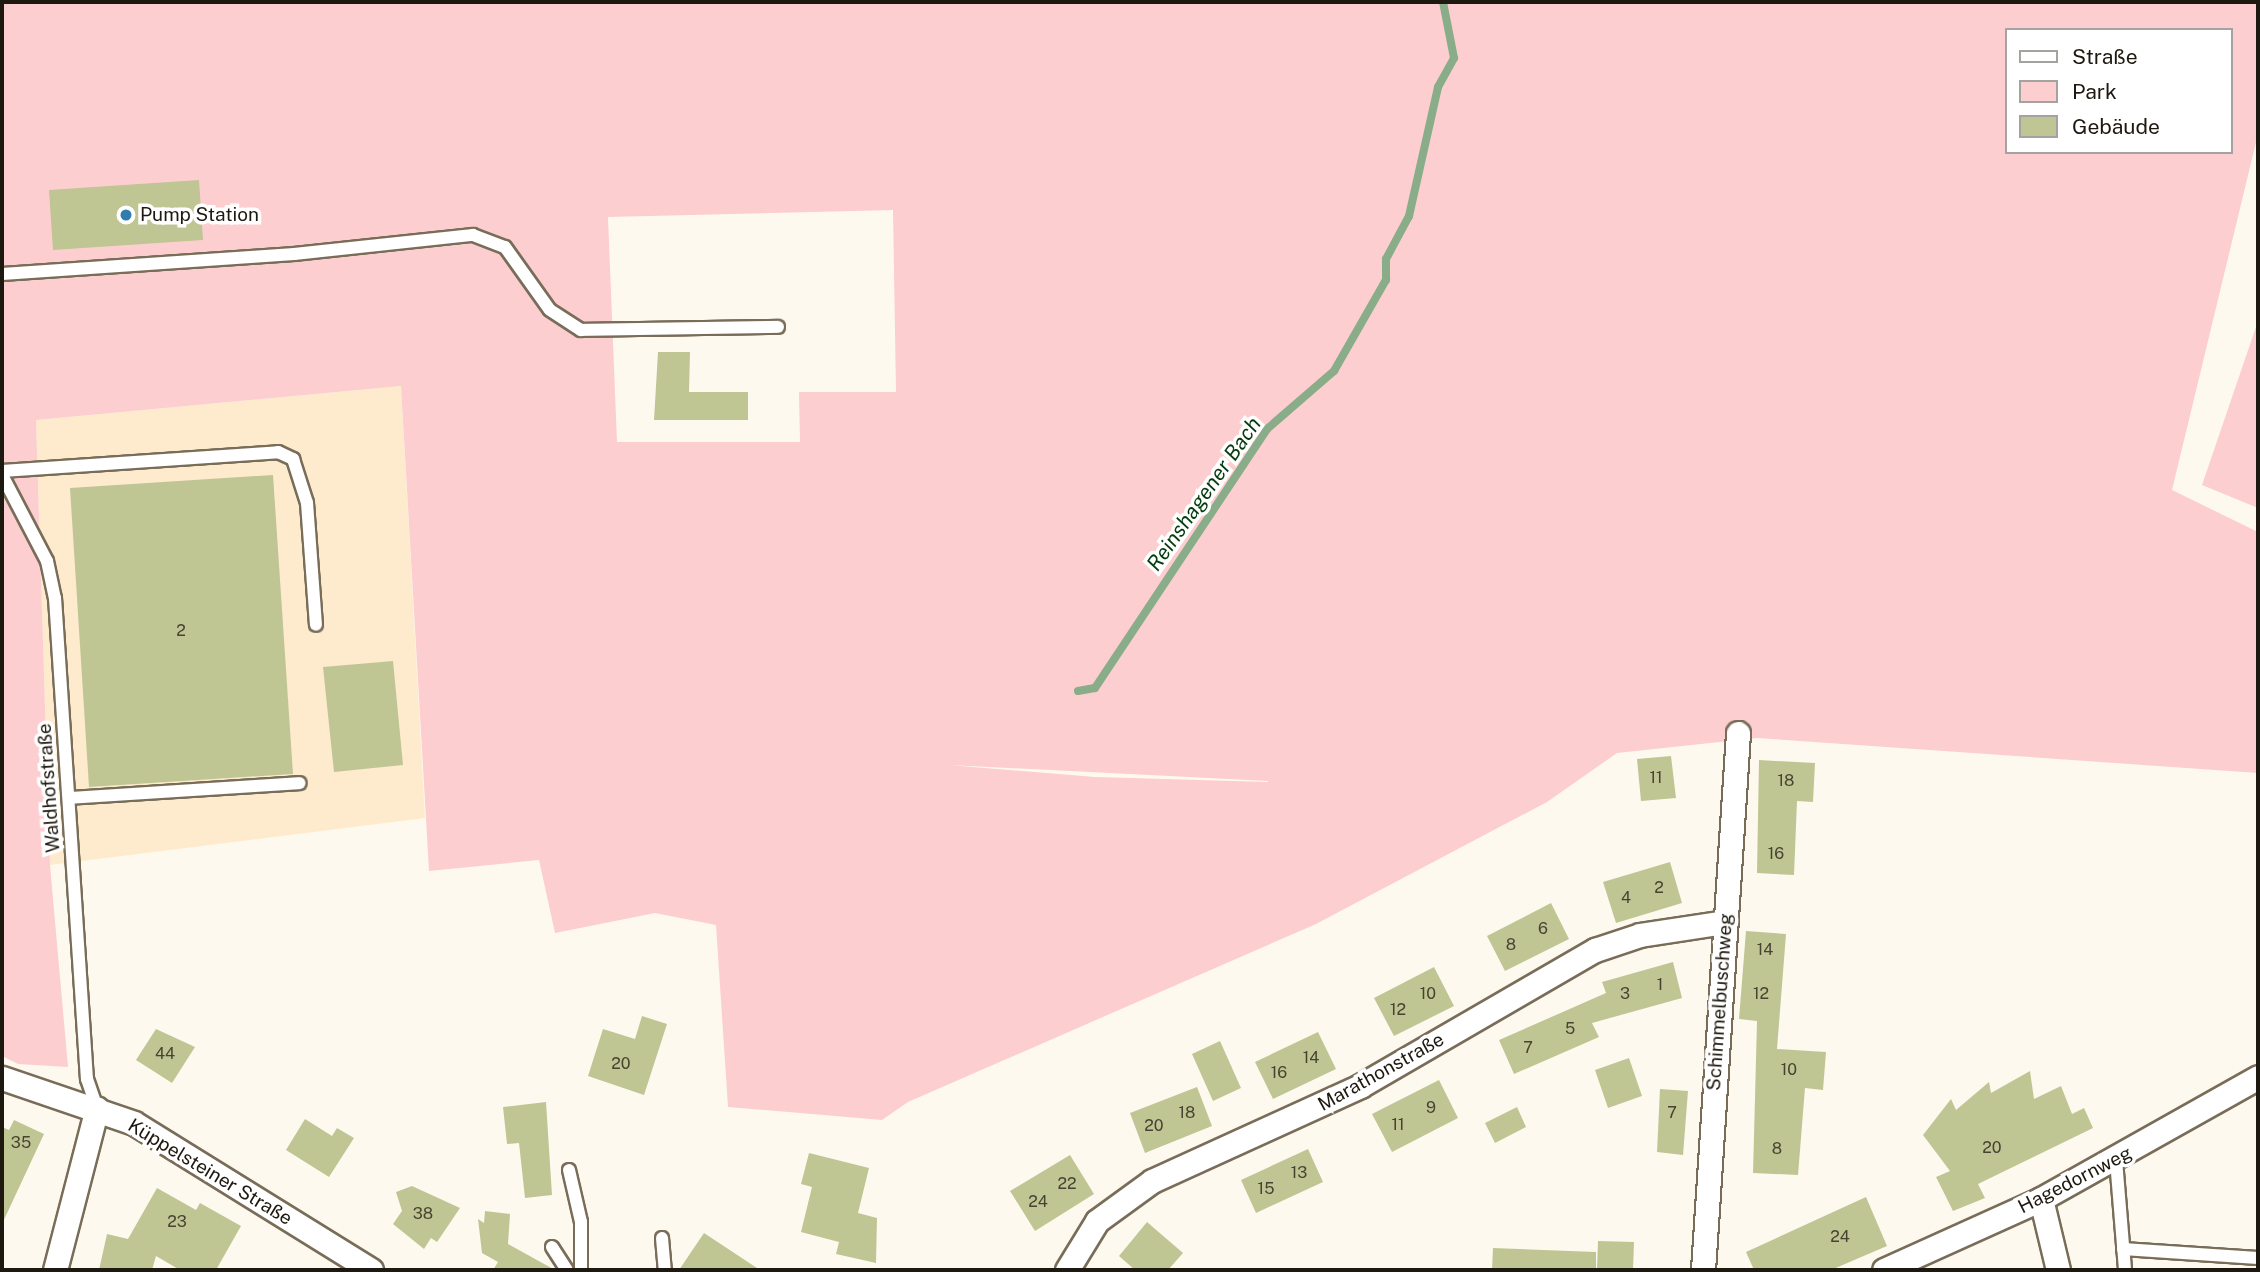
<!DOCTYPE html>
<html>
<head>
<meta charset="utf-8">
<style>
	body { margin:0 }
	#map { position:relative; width:2260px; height:1272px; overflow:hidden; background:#fef9ef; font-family:"Public Sans",sans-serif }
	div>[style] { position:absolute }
	.built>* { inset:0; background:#feebcd }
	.green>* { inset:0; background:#fcced0 }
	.stream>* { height:8px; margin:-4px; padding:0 4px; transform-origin:4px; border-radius:4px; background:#88ad88 }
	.building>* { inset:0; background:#c0c594 }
	.roads { filter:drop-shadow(2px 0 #796d59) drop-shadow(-2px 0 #796d59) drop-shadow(0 2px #796d59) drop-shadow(0 -2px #796d59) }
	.service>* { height:12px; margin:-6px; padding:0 6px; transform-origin:6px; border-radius:6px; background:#fff }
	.minor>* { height:23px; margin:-11.5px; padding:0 11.5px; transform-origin:11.5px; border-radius:11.5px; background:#fff }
	.dots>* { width:19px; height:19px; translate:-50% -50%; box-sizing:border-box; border:4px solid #fff; border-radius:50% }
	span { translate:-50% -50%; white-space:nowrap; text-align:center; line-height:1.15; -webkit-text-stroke:7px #fff; paint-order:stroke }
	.number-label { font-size:16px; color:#464431 }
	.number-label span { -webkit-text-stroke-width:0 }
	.poi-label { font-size:19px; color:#1e1910 }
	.left { translate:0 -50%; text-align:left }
	.street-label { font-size:19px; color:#1e1910 }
	.water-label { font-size:21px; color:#033d0c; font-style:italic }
	.frame { position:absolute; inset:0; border:4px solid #1e1910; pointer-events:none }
	.legend { position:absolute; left:2005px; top:28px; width:228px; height:126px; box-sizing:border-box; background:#fff; border:2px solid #a5a39f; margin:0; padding:9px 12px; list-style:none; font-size:21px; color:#1e1910 }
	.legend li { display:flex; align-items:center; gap:14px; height:35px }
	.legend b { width:35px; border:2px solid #a5a39f }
</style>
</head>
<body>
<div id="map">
	<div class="built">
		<div style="clip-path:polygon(401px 386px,425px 818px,50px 865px,36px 420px)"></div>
	</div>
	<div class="green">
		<div style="clip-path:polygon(evenodd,2px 2px,2258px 2px,2258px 134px,2172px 490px,2258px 532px,2258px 773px,1757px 738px,1617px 753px,1547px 802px,1316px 924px,908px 1102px,882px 1120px,728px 1107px,716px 925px,655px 913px,555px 933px,539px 860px,429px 871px,401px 386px,36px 420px,50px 865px,68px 1067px,18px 1064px,2px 1056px,2px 2px,2006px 30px,2230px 30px,2230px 152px,2006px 152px,2006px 30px,2px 2px,893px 210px,896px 392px,799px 392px,800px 442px,617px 442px,608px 217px,893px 210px,2px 2px,949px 765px,1268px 781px,1268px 782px,1095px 777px,949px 765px)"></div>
		<div style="clip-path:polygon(2257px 324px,2258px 325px,2258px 508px,2202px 485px)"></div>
	</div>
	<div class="stream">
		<div style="left:1078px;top:691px;width:17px;rotate:-10deg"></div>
		<div style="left:1095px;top:688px;width:311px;rotate:-56.4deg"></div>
		<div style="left:1267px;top:429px;width:89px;rotate:-40.9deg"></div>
		<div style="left:1334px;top:371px;width:105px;rotate:-60.3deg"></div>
		<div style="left:1386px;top:280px;width:21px;rotate:-90deg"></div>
		<div style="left:1386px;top:259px;width:49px;rotate:-61.9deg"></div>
		<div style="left:1409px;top:216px;width:132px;rotate:-77.3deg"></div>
		<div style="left:1438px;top:87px;width:33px;rotate:-61deg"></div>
		<div style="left:1454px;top:58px;width:57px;rotate:-101.1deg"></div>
	</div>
	<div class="building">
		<div style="clip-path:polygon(199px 180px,203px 240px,53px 250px,49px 190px)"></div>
		<div style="clip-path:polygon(658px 352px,690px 352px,689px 392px,748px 392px,748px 420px,654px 420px)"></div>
		<div style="clip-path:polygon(273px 475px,293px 774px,89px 787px,70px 488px)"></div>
		<div style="clip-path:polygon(393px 661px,403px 765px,334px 772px,323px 667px)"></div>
		<div style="clip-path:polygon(1671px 756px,1676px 798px,1641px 801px,1637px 759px)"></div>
		<div style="clip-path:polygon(1759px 760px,1815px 763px,1813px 802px,1797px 801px,1794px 875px,1757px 873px)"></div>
		<div style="clip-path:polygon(1670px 862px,1682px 903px,1616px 923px,1603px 882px)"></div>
		<div style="clip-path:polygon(1551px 903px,1569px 939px,1505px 971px,1487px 936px)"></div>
		<div style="clip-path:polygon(1746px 931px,1786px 934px,1777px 1049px,1826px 1052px,1823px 1090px,1805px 1088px,1798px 1175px,1753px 1173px,1757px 1021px,1739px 1019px)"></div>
		<div style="clip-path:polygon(1673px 962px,1682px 998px,1592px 1023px,1599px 1037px,1514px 1074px,1499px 1040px,1606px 993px,1602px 982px)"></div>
		<div style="clip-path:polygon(1434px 967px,1454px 1006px,1394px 1036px,1374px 998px)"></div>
		<div style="clip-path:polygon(642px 1016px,667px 1024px,644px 1095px,588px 1076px,603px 1029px,635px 1039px)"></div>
		<div style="clip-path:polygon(156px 1029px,195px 1047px,172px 1083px,136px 1060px)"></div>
		<div style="clip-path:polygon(1318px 1032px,1336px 1069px,1273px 1099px,1255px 1062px)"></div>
		<div style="clip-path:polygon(1220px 1041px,1241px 1088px,1213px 1101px,1192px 1054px)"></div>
		<div style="clip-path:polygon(1629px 1058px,1642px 1096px,1608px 1108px,1595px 1070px)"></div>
		<div style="clip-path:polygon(2030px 1071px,2034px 1099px,2061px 1086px,2072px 1114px,2084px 1108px,2093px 1128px,1978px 1184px,1985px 1198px,1953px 1211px,1936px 1177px,1950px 1171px,1923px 1135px,1951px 1099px,1956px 1110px,1989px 1082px,1991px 1093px)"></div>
		<div style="clip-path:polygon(1439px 1080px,1458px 1118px,1392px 1152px,1372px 1114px)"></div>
		<div style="clip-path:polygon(1197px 1087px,1212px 1126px,1145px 1153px,1130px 1113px)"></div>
		<div style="clip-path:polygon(1660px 1089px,1688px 1091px,1683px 1155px,1657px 1152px)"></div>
		<div style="clip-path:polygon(546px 1102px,552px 1195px,525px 1198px,519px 1143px,507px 1144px,503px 1107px)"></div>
		<div style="clip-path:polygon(1517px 1107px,1526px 1127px,1495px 1143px,1485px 1123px)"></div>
		<div style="clip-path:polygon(305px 1119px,332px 1136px,337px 1128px,354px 1138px,329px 1177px,286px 1150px)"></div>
		<div style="clip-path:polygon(14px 1120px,44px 1134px,2px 1224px,2px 1127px,9px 1130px)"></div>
		<div style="clip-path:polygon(1308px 1149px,1323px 1182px,1256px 1213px,1241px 1180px)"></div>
		<div style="clip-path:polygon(809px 1153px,869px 1168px,858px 1213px,877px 1218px,876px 1263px,836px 1254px,839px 1242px,801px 1232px,812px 1187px,801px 1184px)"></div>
		<div style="clip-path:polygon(1070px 1155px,1094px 1194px,1035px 1231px,1010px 1191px)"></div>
		<div style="clip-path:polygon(412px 1186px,460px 1208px,437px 1242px,431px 1238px,424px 1249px,393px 1224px,402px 1211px,396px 1192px)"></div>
		<div style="clip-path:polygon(157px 1188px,196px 1210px,200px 1203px,241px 1226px,216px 1270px,180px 1270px,156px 1256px,152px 1270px,99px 1270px,107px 1234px,128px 1239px)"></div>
		<div style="clip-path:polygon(1866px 1197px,1887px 1246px,1831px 1270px,1754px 1270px,1746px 1252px)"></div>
		<div style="clip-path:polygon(485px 1211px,510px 1214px,508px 1244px,555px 1270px,493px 1270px,498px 1262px,482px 1253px,478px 1219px,484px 1223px)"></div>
		<div style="clip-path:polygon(1147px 1222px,1183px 1253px,1168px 1270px,1135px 1270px,1119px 1256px)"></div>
		<div style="clip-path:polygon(704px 1233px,760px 1270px,679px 1270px)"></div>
		<div style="clip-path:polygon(1598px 1241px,1634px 1242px,1633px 1270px,1597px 1270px)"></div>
		<div style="clip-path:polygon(1493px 1248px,1596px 1252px,1596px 1270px,1492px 1270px)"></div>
	</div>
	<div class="roads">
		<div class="service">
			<div style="left:2px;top:274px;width:293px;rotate:-3.9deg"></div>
			<div style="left:294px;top:254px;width:180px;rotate:-6.1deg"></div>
			<div style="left:473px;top:235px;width:34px;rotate:21deg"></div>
			<div style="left:505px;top:247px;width:77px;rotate:54.5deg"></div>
			<div style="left:550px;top:310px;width:37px;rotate:33deg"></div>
			<div style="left:581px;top:330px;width:197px;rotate:-0.9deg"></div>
			<div style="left:2px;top:471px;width:277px;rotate:-3.9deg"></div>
			<div style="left:278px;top:452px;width:17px;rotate:25deg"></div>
			<div style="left:293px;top:459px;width:46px;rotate:72.3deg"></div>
			<div style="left:307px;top:503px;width:122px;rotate:85.8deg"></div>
			<div style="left:2px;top:475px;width:97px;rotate:62.4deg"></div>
			<div style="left:47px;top:561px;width:38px;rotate:78deg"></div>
			<div style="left:55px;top:598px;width:482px;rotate:86.2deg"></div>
			<div style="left:87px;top:1079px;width:31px;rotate:71deg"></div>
			<div style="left:69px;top:798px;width:231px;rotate:-3.7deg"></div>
			<div style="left:2116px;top:1160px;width:110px;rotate:85.3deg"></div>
			<div style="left:569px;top:1170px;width:53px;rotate:77deg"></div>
			<div style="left:581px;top:1222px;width:48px;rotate:90deg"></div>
			<div style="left:662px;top:1238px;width:32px;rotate:85deg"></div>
			<div style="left:552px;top:1247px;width:27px;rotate:57deg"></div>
			<div style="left:2123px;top:1249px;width:135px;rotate:3.8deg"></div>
		</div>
		<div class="minor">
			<div style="left:2px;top:1078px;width:139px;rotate:18.8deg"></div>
			<div style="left:134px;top:1123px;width:279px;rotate:31.8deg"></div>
			<div style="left:2041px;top:1199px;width:73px;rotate:76.5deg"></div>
			<div style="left:55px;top:1270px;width:167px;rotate:-75.5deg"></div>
			<div style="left:1067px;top:1270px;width:57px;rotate:-58.5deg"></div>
			<div style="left:1097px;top:1221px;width:68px;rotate:-36deg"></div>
			<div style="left:1152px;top:1181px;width:229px;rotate:-24.5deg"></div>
			<div style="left:1360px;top:1086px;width:272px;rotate:-30.1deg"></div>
			<div style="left:1595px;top:950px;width:47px;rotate:-18.4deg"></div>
			<div style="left:1640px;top:935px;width:86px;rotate:-8.7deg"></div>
			<div style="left:1703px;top:1270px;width:538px;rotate:-86.27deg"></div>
			<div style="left:1884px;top:1270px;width:172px;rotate:-24.3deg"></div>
			<div style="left:2041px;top:1199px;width:249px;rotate:-29.3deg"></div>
		</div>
	</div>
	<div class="dots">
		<div style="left:126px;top:215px;background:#317caf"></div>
	</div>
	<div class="number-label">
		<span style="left:181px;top:631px">2</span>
		<span style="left:1656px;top:778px">11</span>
		<span style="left:1786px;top:781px">18</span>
		<span style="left:1776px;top:854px">16</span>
		<span style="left:1659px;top:888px">2</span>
		<span style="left:1626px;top:898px">4</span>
		<span style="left:1543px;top:929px">6</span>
		<span style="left:1511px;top:945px">8</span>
		<span style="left:1765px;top:950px">14</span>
		<span style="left:1660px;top:985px">1</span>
		<span style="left:1428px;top:994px">10</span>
		<span style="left:1625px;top:994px">3</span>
		<span style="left:1761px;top:994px">12</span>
		<span style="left:1398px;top:1010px">12</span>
		<span style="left:1570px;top:1029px">5</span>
		<span style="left:1528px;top:1048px">7</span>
		<span style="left:165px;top:1054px">44</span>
		<span style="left:1311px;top:1058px">14</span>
		<span style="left:621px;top:1064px">20</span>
		<span style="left:1789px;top:1070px">10</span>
		<span style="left:1279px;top:1073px">16</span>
		<span style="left:1431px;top:1108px">9</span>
		<span style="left:1187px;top:1113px">18</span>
		<span style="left:1672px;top:1113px">7</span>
		<span style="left:1398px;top:1125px">11</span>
		<span style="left:1154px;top:1126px">20</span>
		<span style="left:21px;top:1143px">35</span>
		<span style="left:1992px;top:1148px">20</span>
		<span style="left:1777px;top:1149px">8</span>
		<span style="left:1299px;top:1173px">13</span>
		<span style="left:1067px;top:1184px">22</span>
		<span style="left:1266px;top:1189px">15</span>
		<span style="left:1038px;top:1202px">24</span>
		<span style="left:423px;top:1214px">38</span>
		<span style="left:177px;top:1222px">23</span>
		<span style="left:1840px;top:1237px">24</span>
	</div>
	<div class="poi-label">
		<span class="left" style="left:140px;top:215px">Pump Station</span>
	</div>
	<div class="street-label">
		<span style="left:49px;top:788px;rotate:-94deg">Waldhofstraße</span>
		<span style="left:1720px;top:1002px;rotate:-86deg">Schimmelbuschweg</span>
		<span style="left:1381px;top:1072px;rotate:-29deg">Marathonstraße</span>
		<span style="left:210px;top:1172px;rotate:31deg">Küppelsteiner Straße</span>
		<span style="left:2075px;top:1180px;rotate:-27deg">Hagedornweg</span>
	</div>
	<div class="water-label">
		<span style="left:1204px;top:494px;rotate:-55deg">Reinshagener Bach</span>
	</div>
	<div class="frame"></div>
	<ul class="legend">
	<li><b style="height:9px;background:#fff"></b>Straße</li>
	<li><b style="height:19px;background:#fcced0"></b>Park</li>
	<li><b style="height:19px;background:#c0c594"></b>Gebäude</li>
	</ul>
</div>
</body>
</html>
